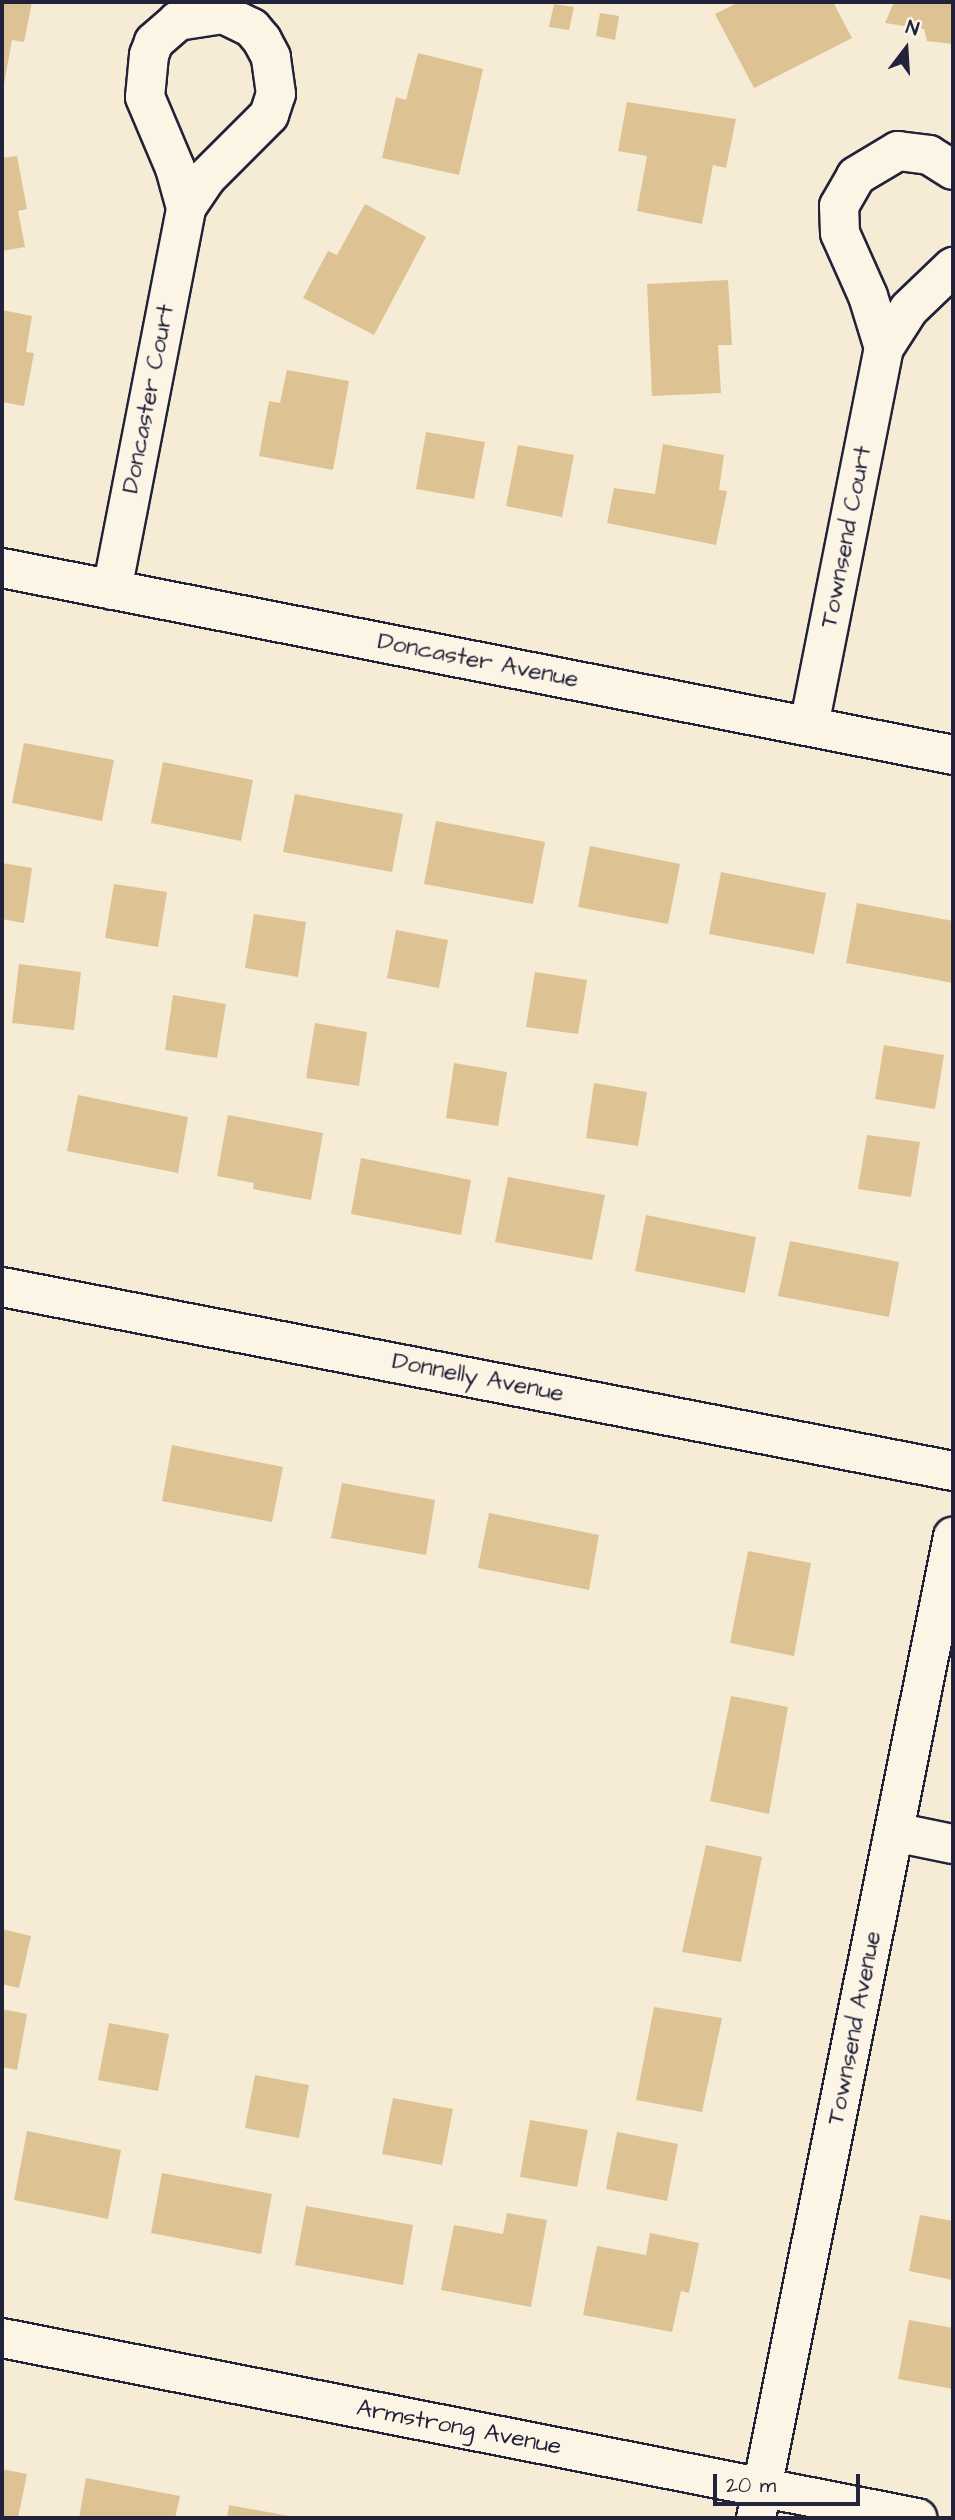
<!DOCTYPE html>
<html>
<head>
<meta charset="utf-8">
<style>
	body { margin:0 }
	#map { position:relative; width:955px; height:2520px; overflow:hidden; background:#f6ebd5; font-family:"Architects Daughter",sans-serif }
	div>[style] { position:absolute }
	.building>* { inset:0; background:#ddc393 }
	.roads { filter:drop-shadow(2px 0 #22223b) drop-shadow(-2px 0 #22223b) drop-shadow(0 2px #22223b) drop-shadow(0 -2px #22223b) }
	.minor>* { height:38px; margin:-19px; padding:0 19px; transform-origin:19px; border-radius:19px; background:#fcf5e5 }
	span { translate:-50% -50%; white-space:nowrap; text-align:center; line-height:1.15; -webkit-text-stroke:5px #fcf5e5; paint-order:stroke }
	.street-label { font-size:24px; color:#22223b }
	.frame { position:absolute; inset:0; border:4px solid #22223b; pointer-events:none }
	.north { position:absolute; left:871px; top:14px; width:70px; height:70px; -webkit-text-stroke:5px #fcf5e5; paint-order:stroke; rotate:17deg; font-size:19px; font-weight:700; line-height:28px; text-align:center; color:#22223b }
	.north::after { content:''; display:block; margin:auto; width:24px; height:32px; background:#22223b; clip-path:polygon(50% 0,100% 100%,50% 72%,0 100%) }
	.scale { position:absolute; left:713px; top:2474px; width:147px; height:32px; box-sizing:border-box; border:4px solid #22223b; border-top:0; padding-left:9px; font-size:21px; line-height:24px; white-space:nowrap; color:#22223b; -webkit-text-stroke:5px #fcf5e5; paint-order:stroke }
</style>
</head>
<body>
<div id="map">
	<div class="building">
		<div style="clip-path:polygon(2px 2px,32px 2px,24px 42px,12px 40px,3px 90px)"></div>
		<div style="clip-path:polygon(739px 2px,833px 2px,852px 38px,754px 88px,715px 14px)"></div>
		<div style="clip-path:polygon(894px 2px,953px 2px,953px 44px,927px 41px,924px 29px,885px 23px)"></div>
		<div style="clip-path:polygon(554px 4px,574px 7px,569px 30px,549px 27px)"></div>
		<div style="clip-path:polygon(600px 13px,619px 16px,615px 40px,596px 36px)"></div>
		<div style="clip-path:polygon(418px 53px,483px 69px,459px 175px,382px 158px,396px 97px,406px 100px)"></div>
		<div style="clip-path:polygon(627px 102px,736px 119px,726px 168px,713px 165px,702px 224px,637px 211px,647px 156px,618px 151px)"></div>
		<div style="clip-path:polygon(17px 156px,27px 209px,18px 211px,25px 247px,2px 251px,2px 158px)"></div>
		<div style="clip-path:polygon(365px 204px,426px 237px,374px 335px,303px 298px,328px 251px,337px 255px)"></div>
		<div style="clip-path:polygon(728px 280px,732px 345px,718px 345px,721px 393px,652px 396px,647px 284px)"></div>
		<div style="clip-path:polygon(2px 310px,32px 316px,26px 352px,34px 353px,24px 406px,2px 402px)"></div>
		<div style="clip-path:polygon(287px 370px,349px 381px,333px 470px,259px 456px,269px 401px,280px 403px)"></div>
		<div style="clip-path:polygon(426px 432px,485px 442px,474px 499px,416px 489px)"></div>
		<div style="clip-path:polygon(663px 444px,724px 455px,719px 490px,727px 491px,716px 545px,607px 523px,614px 488px,655px 494px)"></div>
		<div style="clip-path:polygon(518px 445px,574px 455px,562px 517px,506px 506px)"></div>
		<div style="clip-path:polygon(24px 743px,114px 760px,102px 821px,12px 803px)"></div>
		<div style="clip-path:polygon(163px 762px,253px 780px,241px 841px,151px 823px)"></div>
		<div style="clip-path:polygon(295px 794px,403px 814px,392px 872px,283px 852px)"></div>
		<div style="clip-path:polygon(436px 821px,545px 842px,533px 904px,424px 884px)"></div>
		<div style="clip-path:polygon(590px 846px,680px 864px,668px 924px,578px 907px)"></div>
		<div style="clip-path:polygon(2px 863px,32px 868px,24px 923px,2px 919px)"></div>
		<div style="clip-path:polygon(721px 872px,826px 893px,814px 954px,709px 934px)"></div>
		<div style="clip-path:polygon(114px 884px,167px 892px,158px 947px,105px 938px)"></div>
		<div style="clip-path:polygon(857px 903px,953px 921px,953px 983px,846px 963px)"></div>
		<div style="clip-path:polygon(254px 914px,306px 922px,298px 977px,245px 968px)"></div>
		<div style="clip-path:polygon(396px 930px,448px 940px,439px 988px,387px 978px)"></div>
		<div style="clip-path:polygon(19px 964px,81px 972px,74px 1030px,12px 1023px)"></div>
		<div style="clip-path:polygon(535px 972px,587px 980px,578px 1034px,526px 1027px)"></div>
		<div style="clip-path:polygon(173px 995px,226px 1004px,217px 1058px,165px 1050px)"></div>
		<div style="clip-path:polygon(315px 1023px,367px 1032px,359px 1086px,306px 1078px)"></div>
		<div style="clip-path:polygon(884px 1045px,944px 1055px,935px 1109px,875px 1099px)"></div>
		<div style="clip-path:polygon(454px 1063px,507px 1072px,498px 1126px,446px 1118px)"></div>
		<div style="clip-path:polygon(594px 1083px,647px 1092px,638px 1146px,586px 1138px)"></div>
		<div style="clip-path:polygon(78px 1095px,188px 1117px,178px 1173px,67px 1151px)"></div>
		<div style="clip-path:polygon(228px 1115px,323px 1133px,311px 1200px,253px 1189px,254px 1183px,217px 1176px)"></div>
		<div style="clip-path:polygon(867px 1135px,920px 1142px,911px 1197px,858px 1189px)"></div>
		<div style="clip-path:polygon(361px 1158px,471px 1180px,461px 1235px,351px 1214px)"></div>
		<div style="clip-path:polygon(508px 1177px,605px 1195px,592px 1260px,495px 1242px)"></div>
		<div style="clip-path:polygon(646px 1215px,756px 1237px,745px 1293px,635px 1271px)"></div>
		<div style="clip-path:polygon(790px 1241px,899px 1262px,889px 1317px,778px 1296px)"></div>
		<div style="clip-path:polygon(172px 1445px,283px 1467px,272px 1522px,162px 1501px)"></div>
		<div style="clip-path:polygon(342px 1483px,435px 1500px,426px 1555px,331px 1538px)"></div>
		<div style="clip-path:polygon(489px 1513px,599px 1535px,589px 1590px,478px 1568px)"></div>
		<div style="clip-path:polygon(748px 1551px,811px 1563px,794px 1656px,730px 1643px)"></div>
		<div style="clip-path:polygon(731px 1696px,788px 1707px,769px 1814px,710px 1801px)"></div>
		<div style="clip-path:polygon(706px 1845px,762px 1857px,741px 1962px,682px 1952px)"></div>
		<div style="clip-path:polygon(2px 1929px,31px 1936px,19px 1988px,2px 1984px)"></div>
		<div style="clip-path:polygon(654px 2007px,722px 2018px,702px 2112px,636px 2100px)"></div>
		<div style="clip-path:polygon(2px 2009px,27px 2014px,17px 2070px,2px 2067px)"></div>
		<div style="clip-path:polygon(109px 2023px,169px 2034px,158px 2091px,98px 2080px)"></div>
		<div style="clip-path:polygon(255px 2075px,309px 2085px,299px 2138px,245px 2128px)"></div>
		<div style="clip-path:polygon(393px 2098px,453px 2109px,442px 2165px,382px 2154px)"></div>
		<div style="clip-path:polygon(530px 2120px,588px 2130px,577px 2187px,520px 2177px)"></div>
		<div style="clip-path:polygon(27px 2131px,121px 2150px,108px 2219px,14px 2200px)"></div>
		<div style="clip-path:polygon(617px 2132px,678px 2144px,667px 2201px,606px 2189px)"></div>
		<div style="clip-path:polygon(162px 2173px,272px 2194px,261px 2254px,151px 2233px)"></div>
		<div style="clip-path:polygon(306px 2206px,413px 2225px,403px 2285px,295px 2265px)"></div>
		<div style="clip-path:polygon(507px 2213px,547px 2220px,531px 2307px,441px 2290px,454px 2225px,503px 2234px)"></div>
		<div style="clip-path:polygon(920px 2215px,953px 2221px,953px 2280px,909px 2271px)"></div>
		<div style="clip-path:polygon(650px 2233px,699px 2243px,689px 2293px,681px 2291px,672px 2332px,583px 2315px,597px 2246px,646px 2255px)"></div>
		<div style="clip-path:polygon(909px 2320px,953px 2328px,953px 2389px,898px 2379px)"></div>
		<div style="clip-path:polygon(2px 2469px,27px 2474px,18px 2518px,2px 2518px)"></div>
		<div style="clip-path:polygon(86px 2478px,180px 2496px,175px 2518px,79px 2518px)"></div>
		<div style="clip-path:polygon(229px 2505px,294px 2517px,294px 2518px,227px 2518px)"></div>
	</div>
	<div class="roads">
		<div class="minor">
			<div style="left:884px;top:348px;width:54px;rotate:-107.1deg"></div>
			<div style="left:868px;top:296px;width:69px;rotate:-114deg"></div>
			<div style="left:840px;top:233px;width:27px;rotate:-92deg"></div>
			<div style="left:839px;top:206px;width:34px;rotate:-60deg"></div>
			<div style="left:856px;top:176px;width:49px;rotate:-30.8deg"></div>
			<div style="left:898px;top:151px;width:31px;rotate:7deg"></div>
			<div style="left:929px;top:155px;width:28px;rotate:32deg"></div>
			<div style="left:2px;top:568px;width:969px;rotate:11.12deg"></div>
			<div style="left:112px;top:590px;width:389px;rotate:-79deg"></div>
			<div style="left:186px;top:208px;width:36px;rotate:-56deg"></div>
			<div style="left:206px;top:178px;width:89px;rotate:-45deg"></div>
			<div style="left:269px;top:115px;width:22px;rotate:-72deg"></div>
			<div style="left:276px;top:94px;width:37px;rotate:-98deg"></div>
			<div style="left:271px;top:57px;width:19px;rotate:-118deg"></div>
			<div style="left:262px;top:40px;width:16px;rotate:-130deg"></div>
			<div style="left:252px;top:28px;width:32px;rotate:-154deg"></div>
			<div style="left:223px;top:14px;width:46px;rotate:171.2deg"></div>
			<div style="left:178px;top:21px;width:32px;rotate:139deg"></div>
			<div style="left:154px;top:42px;width:14px;rotate:111deg"></div>
			<div style="left:149px;top:55px;width:42px;rotate:95.4deg"></div>
			<div style="left:145px;top:97px;width:77px;rotate:67.1deg"></div>
			<div style="left:175px;top:168px;width:41px;rotate:74.6deg"></div>
			<div style="left:809px;top:726px;width:385px;rotate:-78.8deg"></div>
			<div style="left:884px;top:348px;width:46px;rotate:-57.3deg"></div>
			<div style="left:909px;top:309px;width:61px;rotate:-43.7deg"></div>
			<div style="left:2px;top:1287px;width:969px;rotate:10.95deg"></div>
			<div style="left:894px;top:1832px;width:60px;rotate:11.5deg"></div>
			<div style="left:2px;top:2338px;width:933px;rotate:11.13deg"></div>
			<div style="left:756px;top:2518px;width:1001px;rotate:-78.65deg"></div>
		</div>
	</div>
	<div class="street-label">
		<span style="left:149px;top:399px;rotate:-79deg">Doncaster Court</span>
		<span style="left:847px;top:537px;rotate:-79deg">Townsend Court</span>
		<span style="left:478px;top:661px;rotate:11deg">Doncaster Avenue</span>
		<span style="left:478px;top:1378px;rotate:11deg">Donnelly Avenue</span>
		<span style="left:855px;top:2028px;rotate:-79deg">Townsend Avenue</span>
		<span style="left:459px;top:2428px;rotate:11deg">Armstrong Avenue</span>
	</div>
	<div class="frame"></div>
	<div class="north">N</div>
	<div class="scale">20 m</div>
</div>
</body>
</html>
